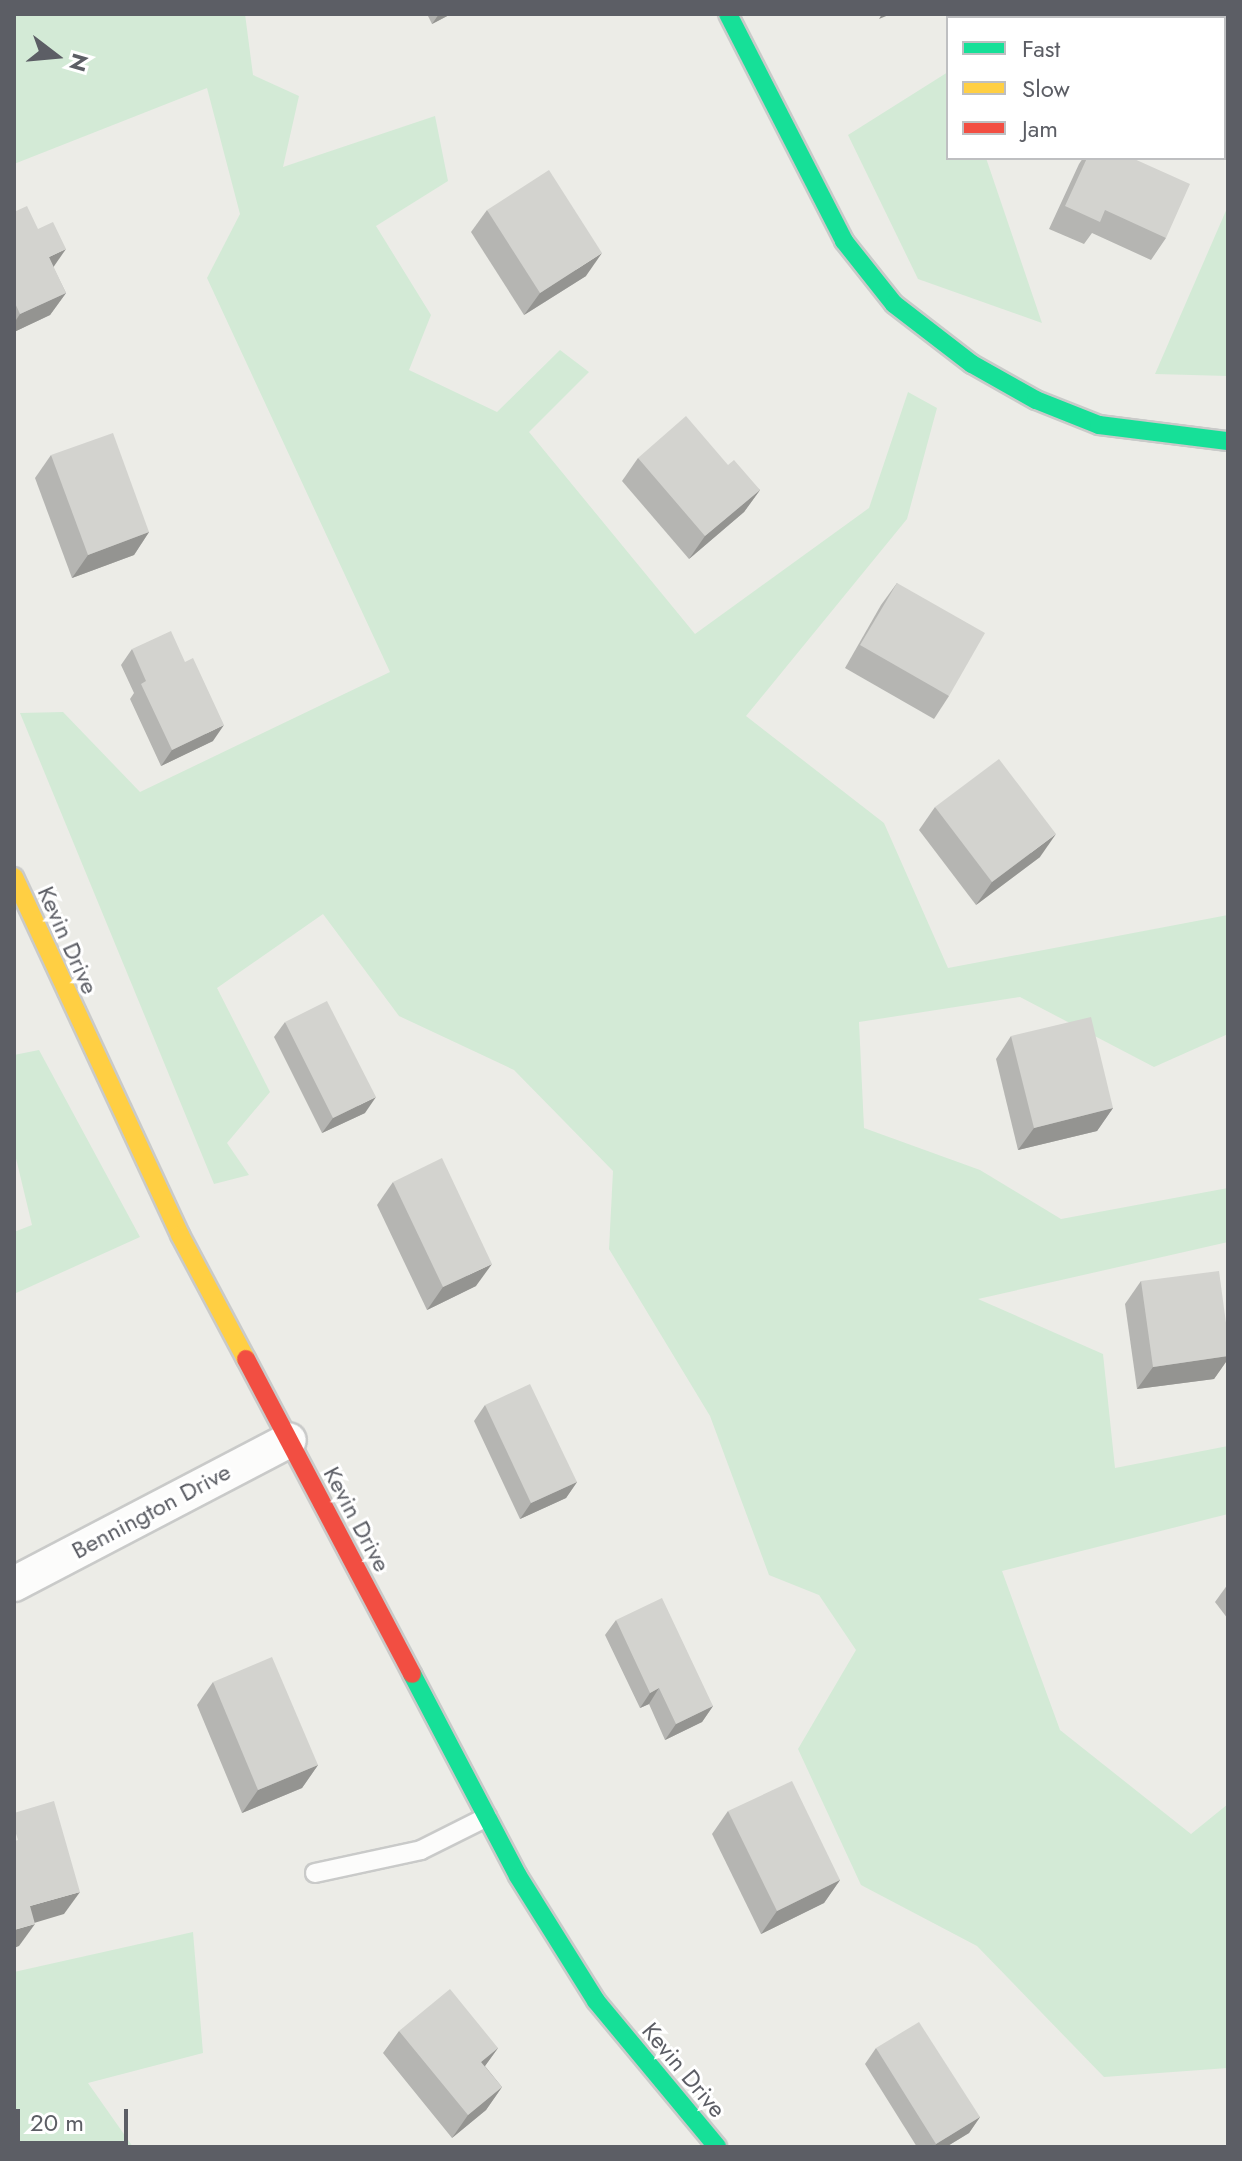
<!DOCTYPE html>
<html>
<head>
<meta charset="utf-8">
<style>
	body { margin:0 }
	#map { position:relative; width:1242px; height:2161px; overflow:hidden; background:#ecece7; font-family:Jost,sans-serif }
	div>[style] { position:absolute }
	.green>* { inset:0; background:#d3ead6 }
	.roads { filter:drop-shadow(2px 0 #c9cac9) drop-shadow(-2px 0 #c9cac9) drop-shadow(0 2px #c9cac9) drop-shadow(0 -2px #c9cac9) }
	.lane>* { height:18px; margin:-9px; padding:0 9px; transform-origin:9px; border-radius:9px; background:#fcfcfb }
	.street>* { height:34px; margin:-17px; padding:0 17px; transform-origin:17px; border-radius:17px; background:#fcfcfb }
	.fast>* { height:18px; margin:-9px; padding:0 9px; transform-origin:9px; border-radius:9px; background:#16e098 }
	.slow>* { height:18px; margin:-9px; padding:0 9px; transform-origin:9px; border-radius:9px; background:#ffcf43 }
	.jam>* { height:18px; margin:-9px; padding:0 9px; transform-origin:9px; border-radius:9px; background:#f24e42 }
	.wall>* { inset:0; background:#b5b5b2 }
	.shaded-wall>* { inset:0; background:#949491 }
	.building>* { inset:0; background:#d3d3cf }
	span { translate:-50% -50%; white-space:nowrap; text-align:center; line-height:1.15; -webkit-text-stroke:6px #fff; paint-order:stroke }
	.street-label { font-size:24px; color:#5c5e65 }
	.frame { position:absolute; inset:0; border:16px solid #5c5e65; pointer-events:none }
	.legend { position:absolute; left:946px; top:16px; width:280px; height:144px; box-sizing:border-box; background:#fff; border:2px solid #bebfc1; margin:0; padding:10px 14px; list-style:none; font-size:24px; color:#5c5e65 }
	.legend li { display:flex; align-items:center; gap:16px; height:40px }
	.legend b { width:40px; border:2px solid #bebfc1 }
	.north { position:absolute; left:16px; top:16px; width:80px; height:80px; -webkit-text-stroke:6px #fff; paint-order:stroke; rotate:106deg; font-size:22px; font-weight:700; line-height:32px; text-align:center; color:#5c5e65 }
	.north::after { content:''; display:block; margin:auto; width:28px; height:36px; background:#5c5e65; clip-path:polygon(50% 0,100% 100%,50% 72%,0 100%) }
	.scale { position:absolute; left:16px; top:2109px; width:112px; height:36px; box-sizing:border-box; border:4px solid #5c5e65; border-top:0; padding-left:10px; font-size:24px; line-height:28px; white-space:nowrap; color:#5c5e65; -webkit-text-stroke:6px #fff; paint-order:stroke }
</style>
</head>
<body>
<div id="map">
	<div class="green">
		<div style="clip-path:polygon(14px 14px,245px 14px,253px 75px,299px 96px,283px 167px,435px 116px,448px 181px,376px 226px,431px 315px,409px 370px,497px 412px,560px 350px,589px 372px,529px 432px,695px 634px,869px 508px,908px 392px,937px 408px,907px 519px,746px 716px,884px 823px,948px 968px,1228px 915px,1228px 1034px,1154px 1067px,1020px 997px,859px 1022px,864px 1128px,980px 1170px,1061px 1219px,1228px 1188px,1228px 1242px,978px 1299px,1103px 1354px,1115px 1468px,1228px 1446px,1228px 1514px,1002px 1571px,1060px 1730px,1191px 1834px,1228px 1804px,1228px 2068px,1104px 2077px,977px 1946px,861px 1885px,798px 1749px,856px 1650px,819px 1595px,769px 1575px,710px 1416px,609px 1249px,613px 1171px,514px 1070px,399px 1016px,323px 914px,217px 988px,270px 1092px,227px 1143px,249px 1175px,214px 1184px,20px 713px,63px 712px,140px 792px,390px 672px,207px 278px,240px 214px,207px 88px,14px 164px)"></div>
		<div style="clip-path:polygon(948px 72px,948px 158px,986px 158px,1042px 323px,918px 279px,848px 135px)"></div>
		<div style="clip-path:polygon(1228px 206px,1228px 376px,1155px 374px)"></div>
		<div style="clip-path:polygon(39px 1050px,140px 1237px,14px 1294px,14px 1232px,32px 1225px,14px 1150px,14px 1055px)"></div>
		<div style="clip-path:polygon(193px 1932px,203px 2053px,88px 2083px,133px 2147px,14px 2147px,14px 1972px)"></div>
	</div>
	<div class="roads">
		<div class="lane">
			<div style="left:315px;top:1873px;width:108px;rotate:-12.2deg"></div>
			<div style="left:421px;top:1850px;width:74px;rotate:-26.6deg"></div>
		</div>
		<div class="street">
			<div style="left:14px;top:1584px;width:310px;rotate:-27.6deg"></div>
		</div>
		<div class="fast">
			<div style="left:728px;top:14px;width:255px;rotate:62.9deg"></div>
			<div style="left:844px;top:241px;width:80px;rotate:51.6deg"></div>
			<div style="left:894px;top:304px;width:98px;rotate:37.6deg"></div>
			<div style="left:972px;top:364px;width:73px;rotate:29.4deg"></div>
			<div style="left:1036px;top:400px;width:68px;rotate:21.6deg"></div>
			<div style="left:1099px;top:425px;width:130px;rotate:7.1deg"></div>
			<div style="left:412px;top:1674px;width:228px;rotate:62.3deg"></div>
			<div style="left:518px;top:1876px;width:147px;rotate:58deg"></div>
			<div style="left:596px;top:2001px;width:190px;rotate:50.3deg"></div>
		</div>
		<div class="slow">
			<div style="left:14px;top:877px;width:395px;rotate:65.1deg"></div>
			<div style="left:180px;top:1235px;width:140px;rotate:62deg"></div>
		</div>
		<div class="jam">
			<div style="left:246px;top:1359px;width:356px;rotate:62.2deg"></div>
		</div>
	</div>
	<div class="wall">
		<div style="clip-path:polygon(427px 14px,451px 14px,432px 24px)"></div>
		<div style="clip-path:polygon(1083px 158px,1132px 158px,1166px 238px,1151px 260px,1092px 233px,1084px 244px,1049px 229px,1079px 164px)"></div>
		<div style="clip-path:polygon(487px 210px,586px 276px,524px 315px,471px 232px)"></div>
		<div style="clip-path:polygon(14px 212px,53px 267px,66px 293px,50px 315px,14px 332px)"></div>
		<div style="clip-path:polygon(51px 455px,149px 532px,134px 555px,72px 578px,35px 478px)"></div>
		<div style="clip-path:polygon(638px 458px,728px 465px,760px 490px,744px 512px,689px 559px,622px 481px)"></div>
		<div style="clip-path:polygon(897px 583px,949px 696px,934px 719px,845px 668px,881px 605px)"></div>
		<div style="clip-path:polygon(132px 649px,213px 741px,161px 766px,130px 699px,134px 693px,121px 665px)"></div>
		<div style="clip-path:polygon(935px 807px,1040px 857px,976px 905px,919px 830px)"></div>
		<div style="clip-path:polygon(285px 1022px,365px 1113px,322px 1133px,274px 1037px)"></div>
		<div style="clip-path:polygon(1011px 1036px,1113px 1108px,1097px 1131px,1018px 1150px,996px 1059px)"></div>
		<div style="clip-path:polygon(393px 1182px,476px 1286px,427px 1310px,377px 1205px)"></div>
		<div style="clip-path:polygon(1141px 1281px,1228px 1338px,1228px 1359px,1214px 1379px,1137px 1389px,1125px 1304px)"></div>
		<div style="clip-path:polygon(485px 1405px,577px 1482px,566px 1498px,520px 1519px,474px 1421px)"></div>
		<div style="clip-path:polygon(1228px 1584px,1228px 1619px,1215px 1602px)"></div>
		<div style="clip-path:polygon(616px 1620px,713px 1706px,702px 1722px,665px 1740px,649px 1704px,640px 1708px,605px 1635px)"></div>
		<div style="clip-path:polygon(213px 1682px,318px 1765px,302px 1788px,242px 1813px,197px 1705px)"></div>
		<div style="clip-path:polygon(728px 1811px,840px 1880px,824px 1903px,761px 1934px,712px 1834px)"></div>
		<div style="clip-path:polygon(399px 2031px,498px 2048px,485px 2066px,502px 2087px,486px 2110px,452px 2138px,383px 2053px)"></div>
		<div style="clip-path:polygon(876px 2048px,980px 2117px,969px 2133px,946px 2147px,917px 2147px,865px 2064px)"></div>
	</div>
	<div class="shaded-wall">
		<div style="clip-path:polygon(439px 14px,451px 14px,432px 24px)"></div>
		<div style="clip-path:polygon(882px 14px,891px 14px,879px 19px)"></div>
		<div style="clip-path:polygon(66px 249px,50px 272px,49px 257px)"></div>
		<div style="clip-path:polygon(602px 253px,586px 276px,524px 315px,540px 293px)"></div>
		<div style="clip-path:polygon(66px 293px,50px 315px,14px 332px,14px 323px,20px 314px)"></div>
		<div style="clip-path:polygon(760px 490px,744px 512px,689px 559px,705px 536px)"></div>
		<div style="clip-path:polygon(149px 532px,134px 555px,72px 578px,88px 555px)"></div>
		<div style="clip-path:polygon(224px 725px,213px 741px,161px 766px,172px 750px)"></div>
		<div style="clip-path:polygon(1056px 834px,1040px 857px,976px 905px,992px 882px)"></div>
		<div style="clip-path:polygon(376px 1097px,365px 1113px,322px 1133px,333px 1118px)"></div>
		<div style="clip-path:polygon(1113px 1108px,1097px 1131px,1018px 1150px,1034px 1128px)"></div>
		<div style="clip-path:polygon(492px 1264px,476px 1286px,427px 1310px,443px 1287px)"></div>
		<div style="clip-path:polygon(1228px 1356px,1228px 1359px,1214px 1379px,1137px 1389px,1153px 1367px)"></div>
		<div style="clip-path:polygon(577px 1482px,566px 1498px,520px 1519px,531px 1503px)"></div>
		<div style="clip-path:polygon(659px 1688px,649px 1704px,640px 1708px,650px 1693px)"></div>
		<div style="clip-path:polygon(713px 1706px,702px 1722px,665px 1740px,676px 1724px)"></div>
		<div style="clip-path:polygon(318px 1765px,302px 1788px,242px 1813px,258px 1790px)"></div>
		<div style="clip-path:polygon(840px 1880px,824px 1903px,761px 1934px,777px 1911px)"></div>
		<div style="clip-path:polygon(80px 1892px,64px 1914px,14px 1929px,30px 1906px)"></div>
		<div style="clip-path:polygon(35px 1924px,19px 1946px,14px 1948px,14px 1930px)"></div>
		<div style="clip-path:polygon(498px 2048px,482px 2070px,481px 2062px)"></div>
		<div style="clip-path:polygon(502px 2087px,486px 2110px,452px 2138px,468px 2115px)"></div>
		<div style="clip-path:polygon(980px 2117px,969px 2133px,946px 2147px,935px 2147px,936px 2144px)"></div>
	</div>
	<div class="building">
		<div style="clip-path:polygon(1087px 158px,1132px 158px,1190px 184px,1166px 238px,1105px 210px,1100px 222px,1065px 206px)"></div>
		<div style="clip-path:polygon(549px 170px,602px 253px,540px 293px,487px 210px)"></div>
		<div style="clip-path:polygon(27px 206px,38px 229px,53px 222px,66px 249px,49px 257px,66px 293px,20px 314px,14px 301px,14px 212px)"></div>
		<div style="clip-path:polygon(686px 416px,728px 465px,734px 460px,760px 490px,705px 536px,638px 458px)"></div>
		<div style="clip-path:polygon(113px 433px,149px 532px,88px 555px,51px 455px)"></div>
		<div style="clip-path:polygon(897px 583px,985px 633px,949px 696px,860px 645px)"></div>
		<div style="clip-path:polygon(171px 631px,185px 662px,193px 658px,224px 725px,172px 750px,141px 684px,146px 681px,132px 649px)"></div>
		<div style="clip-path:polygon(999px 759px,1056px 834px,992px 882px,935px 807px)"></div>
		<div style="clip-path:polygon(327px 1001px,376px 1097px,333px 1118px,285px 1022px)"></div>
		<div style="clip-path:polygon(1091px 1017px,1113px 1108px,1034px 1128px,1011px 1036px)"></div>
		<div style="clip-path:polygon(442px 1158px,492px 1264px,443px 1287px,393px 1182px)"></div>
		<div style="clip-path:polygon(1219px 1271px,1228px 1338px,1228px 1356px,1153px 1367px,1141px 1281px)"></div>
		<div style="clip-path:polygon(530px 1384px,577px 1482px,531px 1503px,485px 1405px)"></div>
		<div style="clip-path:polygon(662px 1598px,713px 1706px,676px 1724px,659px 1688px,650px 1693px,616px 1620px)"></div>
		<div style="clip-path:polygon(272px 1657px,318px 1765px,258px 1790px,213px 1682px)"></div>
		<div style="clip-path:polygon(792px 1781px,840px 1880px,777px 1911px,728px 1811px)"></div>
		<div style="clip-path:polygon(54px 1801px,80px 1892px,30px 1906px,35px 1924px,14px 1930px,14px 1841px,18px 1840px,14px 1827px,14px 1813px)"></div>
		<div style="clip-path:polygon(450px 1989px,498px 2048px,481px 2062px,502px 2087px,468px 2115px,399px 2031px)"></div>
		<div style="clip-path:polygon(919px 2022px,980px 2117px,936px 2144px,876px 2048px)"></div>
	</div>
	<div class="street-label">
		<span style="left:68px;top:940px;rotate:66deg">Kevin Drive</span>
		<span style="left:151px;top:1511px;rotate:-28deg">Bennington Drive</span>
		<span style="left:357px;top:1519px;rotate:62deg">Kevin Drive</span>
		<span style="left:684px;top:2070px;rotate:50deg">Kevin Drive</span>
	</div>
	<div class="frame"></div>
	<ul class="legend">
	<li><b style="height:10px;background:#16e098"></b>Fast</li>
	<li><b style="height:10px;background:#ffcf43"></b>Slow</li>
	<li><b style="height:10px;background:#f24e42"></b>Jam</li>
	</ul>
	<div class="north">N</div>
	<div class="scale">20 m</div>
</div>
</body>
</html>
